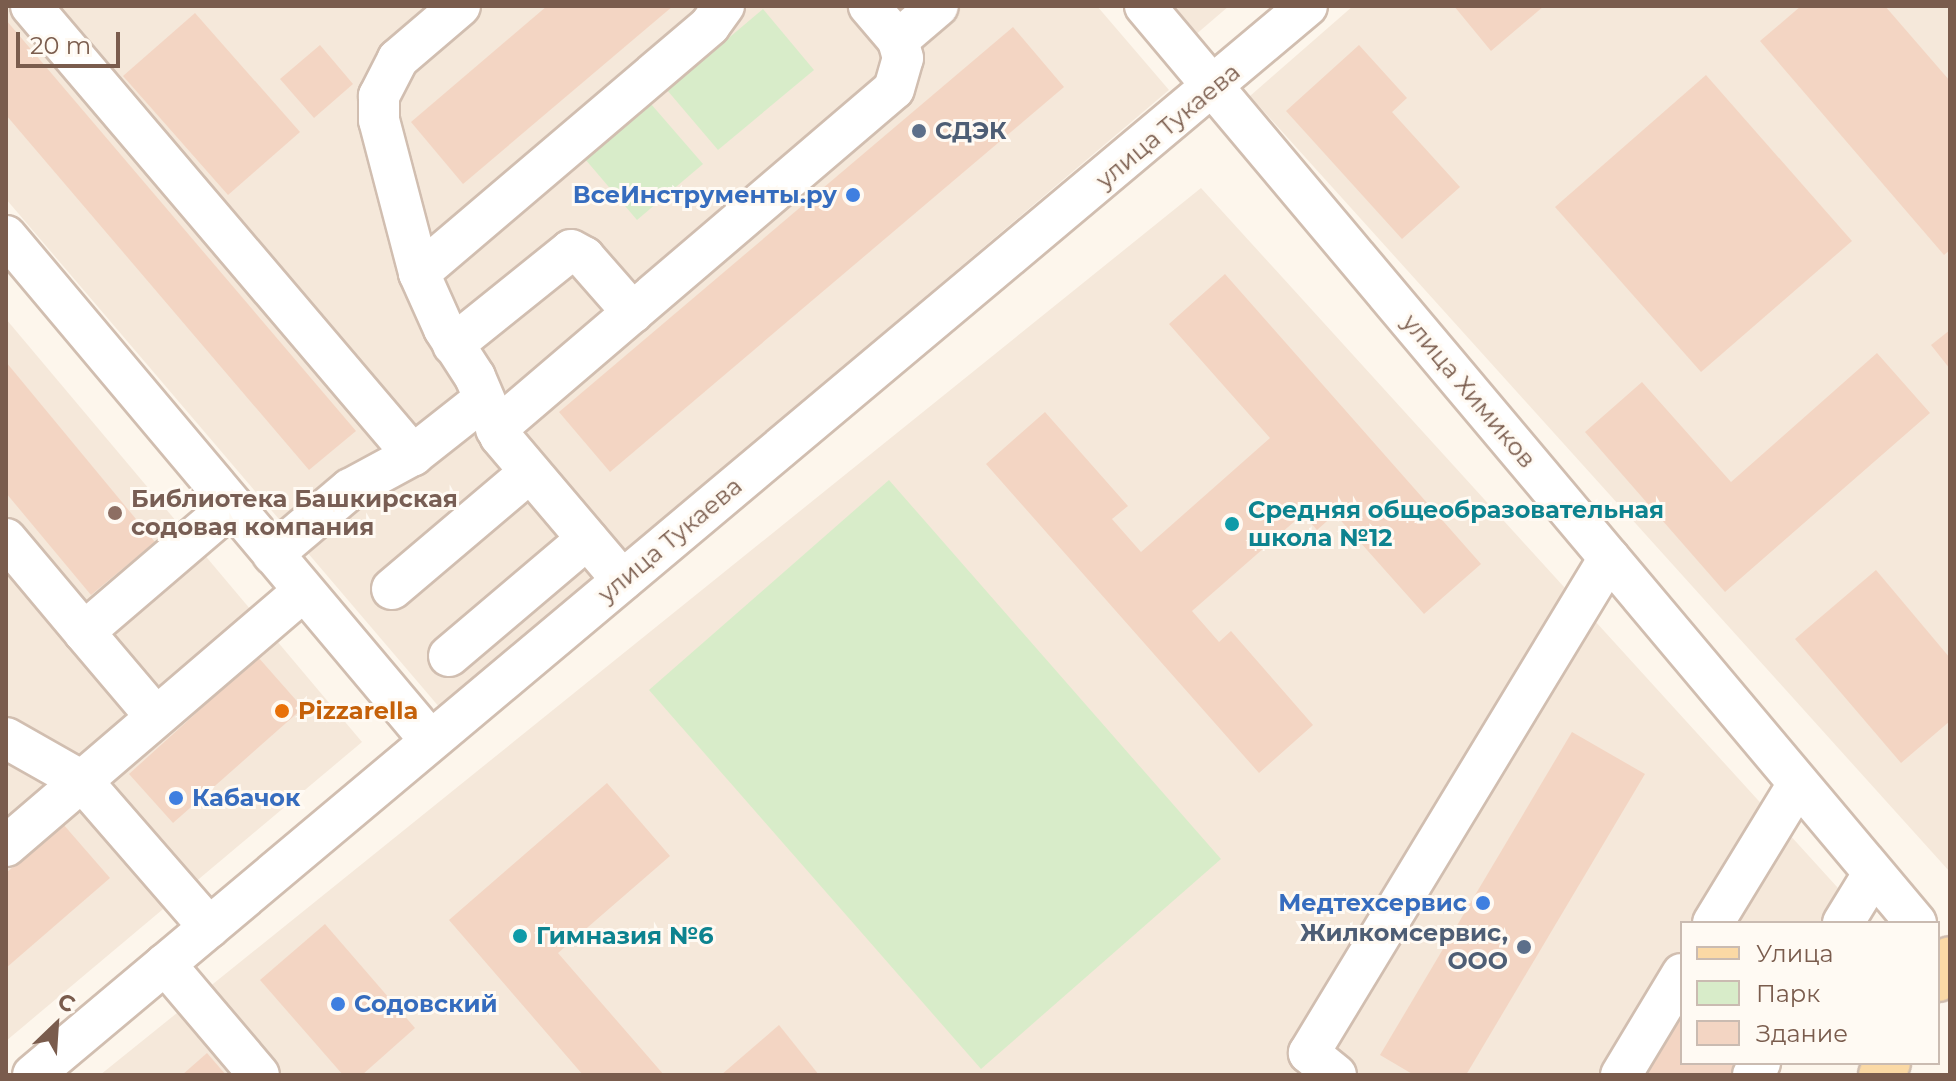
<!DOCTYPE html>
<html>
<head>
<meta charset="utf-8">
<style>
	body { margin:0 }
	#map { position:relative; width:1956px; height:1081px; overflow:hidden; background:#fdf6ec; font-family:Montserrat,sans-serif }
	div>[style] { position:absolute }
	.residential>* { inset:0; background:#f5e8da }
	.green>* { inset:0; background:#d8ecc9 }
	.building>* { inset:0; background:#f3d5c3 }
	.roads { filter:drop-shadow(2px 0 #d1beb0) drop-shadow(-2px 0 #d1beb0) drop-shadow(0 2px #d1beb0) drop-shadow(0 -2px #d1beb0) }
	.minor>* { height:40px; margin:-20px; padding:0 20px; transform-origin:20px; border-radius:20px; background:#fff }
	.major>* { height:44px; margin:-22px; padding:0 22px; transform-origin:22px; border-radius:22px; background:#fbd9a5 }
	.dots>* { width:22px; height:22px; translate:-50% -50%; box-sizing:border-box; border:4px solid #fffaf3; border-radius:50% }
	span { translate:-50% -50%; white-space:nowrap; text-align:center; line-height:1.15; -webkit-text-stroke:6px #fffaf3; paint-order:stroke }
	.street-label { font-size:24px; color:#7a5c4d }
	.service-label { font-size:24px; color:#4e5e75; font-weight:700 }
	.left { translate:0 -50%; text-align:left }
	.right { translate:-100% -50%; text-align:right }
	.shop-label { font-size:24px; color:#366cbe; font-weight:700 }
	.education-label { font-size:24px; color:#785e54; font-weight:700 }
	.culture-label { font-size:24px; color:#0d838f; font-weight:700 }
	.food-label { font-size:24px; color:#c56008; font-weight:700 }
	.frame { position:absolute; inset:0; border:8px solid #7a5c4d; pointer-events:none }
	.legend { position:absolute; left:1680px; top:921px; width:260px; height:144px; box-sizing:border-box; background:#fffaf3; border:2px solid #cabbb1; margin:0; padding:10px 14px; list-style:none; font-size:24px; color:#7a5c4d }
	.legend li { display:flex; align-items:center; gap:16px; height:40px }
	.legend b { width:40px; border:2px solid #cabbb1 }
	.north { position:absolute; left:16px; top:985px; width:80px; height:80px; -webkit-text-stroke:6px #fffaf3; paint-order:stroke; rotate:25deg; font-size:22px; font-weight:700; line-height:32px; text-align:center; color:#7a5c4d }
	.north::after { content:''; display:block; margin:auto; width:28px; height:36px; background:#7a5c4d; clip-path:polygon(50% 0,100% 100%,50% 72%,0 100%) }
	.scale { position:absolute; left:16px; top:32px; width:104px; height:36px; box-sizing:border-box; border:4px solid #7a5c4d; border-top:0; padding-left:10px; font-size:24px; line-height:28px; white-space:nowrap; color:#7a5c4d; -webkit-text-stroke:6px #fffaf3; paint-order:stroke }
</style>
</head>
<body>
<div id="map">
	<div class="residential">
		<div style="clip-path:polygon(6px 6px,1097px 6px,1169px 90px,440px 708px,6px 199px)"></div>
		<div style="clip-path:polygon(1169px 6px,1229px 6px,1194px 36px)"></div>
		<div style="clip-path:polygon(1353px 6px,1950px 6px,1950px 872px,1250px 96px)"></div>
		<div style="clip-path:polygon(1201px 188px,1868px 921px,1682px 923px,1682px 1063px,1784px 1063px,1777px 1075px,100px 1075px)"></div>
		<div style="clip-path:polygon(6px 319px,362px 742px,6px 1041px)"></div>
	</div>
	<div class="green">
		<div style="clip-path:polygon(763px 9px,814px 70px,718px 150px,667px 90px)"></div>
		<div style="clip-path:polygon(651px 104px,703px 164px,637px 220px,585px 159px)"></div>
		<div style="clip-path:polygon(889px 480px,1221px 859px,981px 1069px,649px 690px)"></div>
	</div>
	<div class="building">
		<div style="clip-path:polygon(547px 6px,673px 6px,463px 184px,411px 122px)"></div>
		<div style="clip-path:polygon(1454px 6px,1544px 6px,1491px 51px)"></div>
		<div style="clip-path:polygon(1801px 6px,1885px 6px,1950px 81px,1950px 250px,1944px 255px,1760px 41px)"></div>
		<div style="clip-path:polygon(195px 13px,300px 132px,228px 195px,123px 76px)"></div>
		<div style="clip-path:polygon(6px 20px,356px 431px,309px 470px,6px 115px)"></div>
		<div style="clip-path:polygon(1013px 27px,1064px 87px,610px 472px,559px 412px)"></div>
		<div style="clip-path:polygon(320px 45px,353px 84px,314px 118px,280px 79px)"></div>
		<div style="clip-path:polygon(1359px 45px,1407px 98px,1392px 112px,1460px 187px,1402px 239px,1286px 111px)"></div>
		<div style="clip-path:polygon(1706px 75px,1852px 241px,1701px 372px,1555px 207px)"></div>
		<div style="clip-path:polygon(1225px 274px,1481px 564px,1424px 614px,1335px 514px,1317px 530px,1303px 514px,1192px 611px,1219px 642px,1231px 631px,1313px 725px,1259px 773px,986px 464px,1045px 412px,1128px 506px,1112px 519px,1141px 552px,1270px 438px,1169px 324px)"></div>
		<div style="clip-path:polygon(1950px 330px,1950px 369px,1931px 345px)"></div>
		<div style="clip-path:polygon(1877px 353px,1930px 413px,1725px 592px,1585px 432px,1642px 382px,1731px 482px)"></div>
		<div style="clip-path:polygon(6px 362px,155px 542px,91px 595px,6px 493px)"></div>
		<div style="clip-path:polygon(1876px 570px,1950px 658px,1950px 721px,1901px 763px,1795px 639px)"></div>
		<div style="clip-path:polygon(258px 657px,303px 708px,173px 823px,129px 774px)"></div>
		<div style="clip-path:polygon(1572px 732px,1645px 774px,1466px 1075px,1414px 1075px,1380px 1055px)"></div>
		<div style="clip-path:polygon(607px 783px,670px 856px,558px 953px,664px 1075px,583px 1075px,449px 920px)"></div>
		<div style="clip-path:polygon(63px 824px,110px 878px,6px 968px,6px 873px)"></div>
		<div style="clip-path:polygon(325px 924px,415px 1028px,362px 1075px,343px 1075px,260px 980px)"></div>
		<div style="clip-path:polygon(1682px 1013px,1682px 1063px,1743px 1063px,1735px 1075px,1644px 1075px)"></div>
		<div style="clip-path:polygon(779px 1025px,819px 1075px,721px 1075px)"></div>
		<div style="clip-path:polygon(207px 1053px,226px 1075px,182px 1075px)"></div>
	</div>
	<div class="roads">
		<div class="minor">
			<div style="left:31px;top:6px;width:590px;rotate:49.61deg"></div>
			<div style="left:413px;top:455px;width:72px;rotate:151.6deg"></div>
			<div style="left:350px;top:489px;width:101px;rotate:139.8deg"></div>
			<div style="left:460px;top:6px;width:82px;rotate:139.5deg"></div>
			<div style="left:398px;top:59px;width:42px;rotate:117.2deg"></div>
			<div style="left:379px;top:96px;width:24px;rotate:90deg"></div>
			<div style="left:379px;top:120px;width:158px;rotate:75.3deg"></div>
			<div style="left:419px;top:273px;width:61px;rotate:65.9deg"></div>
			<div style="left:444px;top:329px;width:57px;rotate:57.1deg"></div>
			<div style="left:475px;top:377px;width:64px;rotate:67deg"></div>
			<div style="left:500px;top:436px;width:189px;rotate:49.7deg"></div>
			<div style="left:1145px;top:6px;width:1198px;rotate:49.94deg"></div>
			<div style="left:898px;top:40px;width:52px;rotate:-40.4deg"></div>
			<div style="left:6px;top:236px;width:659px;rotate:49.93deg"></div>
			<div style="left:419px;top:273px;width:382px;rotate:-40.4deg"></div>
			<div style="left:710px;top:25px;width:24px;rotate:-54deg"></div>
			<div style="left:453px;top:345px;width:151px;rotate:-38.8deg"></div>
			<div style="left:571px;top:250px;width:15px;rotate:28deg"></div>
			<div style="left:584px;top:257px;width:74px;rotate:48.8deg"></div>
			<div style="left:496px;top:429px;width:523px;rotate:-40.51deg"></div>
			<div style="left:894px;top:89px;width:32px;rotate:-74deg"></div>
			<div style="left:903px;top:58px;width:19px;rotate:-106deg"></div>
			<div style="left:898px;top:40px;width:45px;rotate:-130.5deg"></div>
			<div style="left:413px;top:455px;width:90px;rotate:-38.3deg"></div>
			<div style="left:6px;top:539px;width:121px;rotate:50deg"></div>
			<div style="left:84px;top:632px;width:195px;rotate:-40.6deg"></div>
			<div style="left:392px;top:589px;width:181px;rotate:-40.3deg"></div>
			<div style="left:84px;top:632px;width:111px;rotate:49.7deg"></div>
			<div style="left:449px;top:656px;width:181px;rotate:-40.3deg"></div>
			<div style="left:6px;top:738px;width:87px;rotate:29.5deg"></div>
			<div style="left:82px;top:781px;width:194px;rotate:49deg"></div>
			<div style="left:6px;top:846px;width:392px;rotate:-40.6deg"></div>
			<div style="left:1713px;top:923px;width:163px;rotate:-58.6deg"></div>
			<div style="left:1843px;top:923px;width:57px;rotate:-58.5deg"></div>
			<div style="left:165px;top:964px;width:145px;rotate:49.7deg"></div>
			<div style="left:33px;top:1075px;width:1663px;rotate:-40deg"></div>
			<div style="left:1336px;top:1075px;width:35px;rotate:-141deg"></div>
			<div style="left:1309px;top:1053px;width:579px;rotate:-58.78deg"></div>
			<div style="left:1621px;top:1075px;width:118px;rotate:-58.9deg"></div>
			<div style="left:1753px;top:1075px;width:14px;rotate:-60deg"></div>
		</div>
		<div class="major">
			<div style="left:1938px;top:979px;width:23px;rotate:-59deg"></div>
			<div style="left:1881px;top:1075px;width:14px;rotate:-60deg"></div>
		</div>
	</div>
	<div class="dots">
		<div style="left:919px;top:131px;background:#5c6f8a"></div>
		<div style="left:853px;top:195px;background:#3f7fe0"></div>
		<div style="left:115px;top:513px;background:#8d6e63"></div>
		<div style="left:1232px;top:524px;background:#0f9aa8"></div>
		<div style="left:282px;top:711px;background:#e8710a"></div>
		<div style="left:176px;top:798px;background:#3f7fe0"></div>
		<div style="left:1483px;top:903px;background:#3f7fe0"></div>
		<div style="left:520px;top:936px;background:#0f9aa8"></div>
		<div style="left:1524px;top:947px;background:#5c6f8a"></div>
		<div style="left:338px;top:1004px;background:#3f7fe0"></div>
	</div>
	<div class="street-label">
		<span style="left:1168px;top:126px;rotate:-40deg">улица Тукаева</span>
		<span style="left:1469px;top:391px;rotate:50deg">улица Химиков</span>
		<span style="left:670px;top:540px;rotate:-40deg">улица Тукаева</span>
	</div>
	<div class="service-label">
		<span class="left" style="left:935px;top:131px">СДЭК</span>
		<span class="right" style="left:1508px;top:947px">Жилкомсервис,<br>ООО</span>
	</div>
	<div class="shop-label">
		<span class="right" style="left:837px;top:195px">ВсеИнструменты.ру</span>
		<span class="left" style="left:192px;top:798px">Кабачок</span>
		<span class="right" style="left:1467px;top:903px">Медтехсервис</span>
		<span class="left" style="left:354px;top:1004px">Содовский</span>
	</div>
	<div class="education-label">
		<span class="left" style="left:131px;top:513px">Библиотека Башкирская<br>содовая компания</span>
	</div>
	<div class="culture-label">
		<span class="left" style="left:1248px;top:524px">Средняя общеобразовательная<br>школа №12</span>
		<span class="left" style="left:536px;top:936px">Гимназия №6</span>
	</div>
	<div class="food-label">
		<span class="left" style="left:298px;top:711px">Pizzarella</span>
	</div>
	<div class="frame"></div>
	<ul class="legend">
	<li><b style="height:10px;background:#fbd9a5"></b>Улица</li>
	<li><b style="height:22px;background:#d8ecc9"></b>Парк</li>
	<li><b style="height:22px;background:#f3d5c3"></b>Здание</li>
	</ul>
	<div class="north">С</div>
	<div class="scale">20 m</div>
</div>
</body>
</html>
